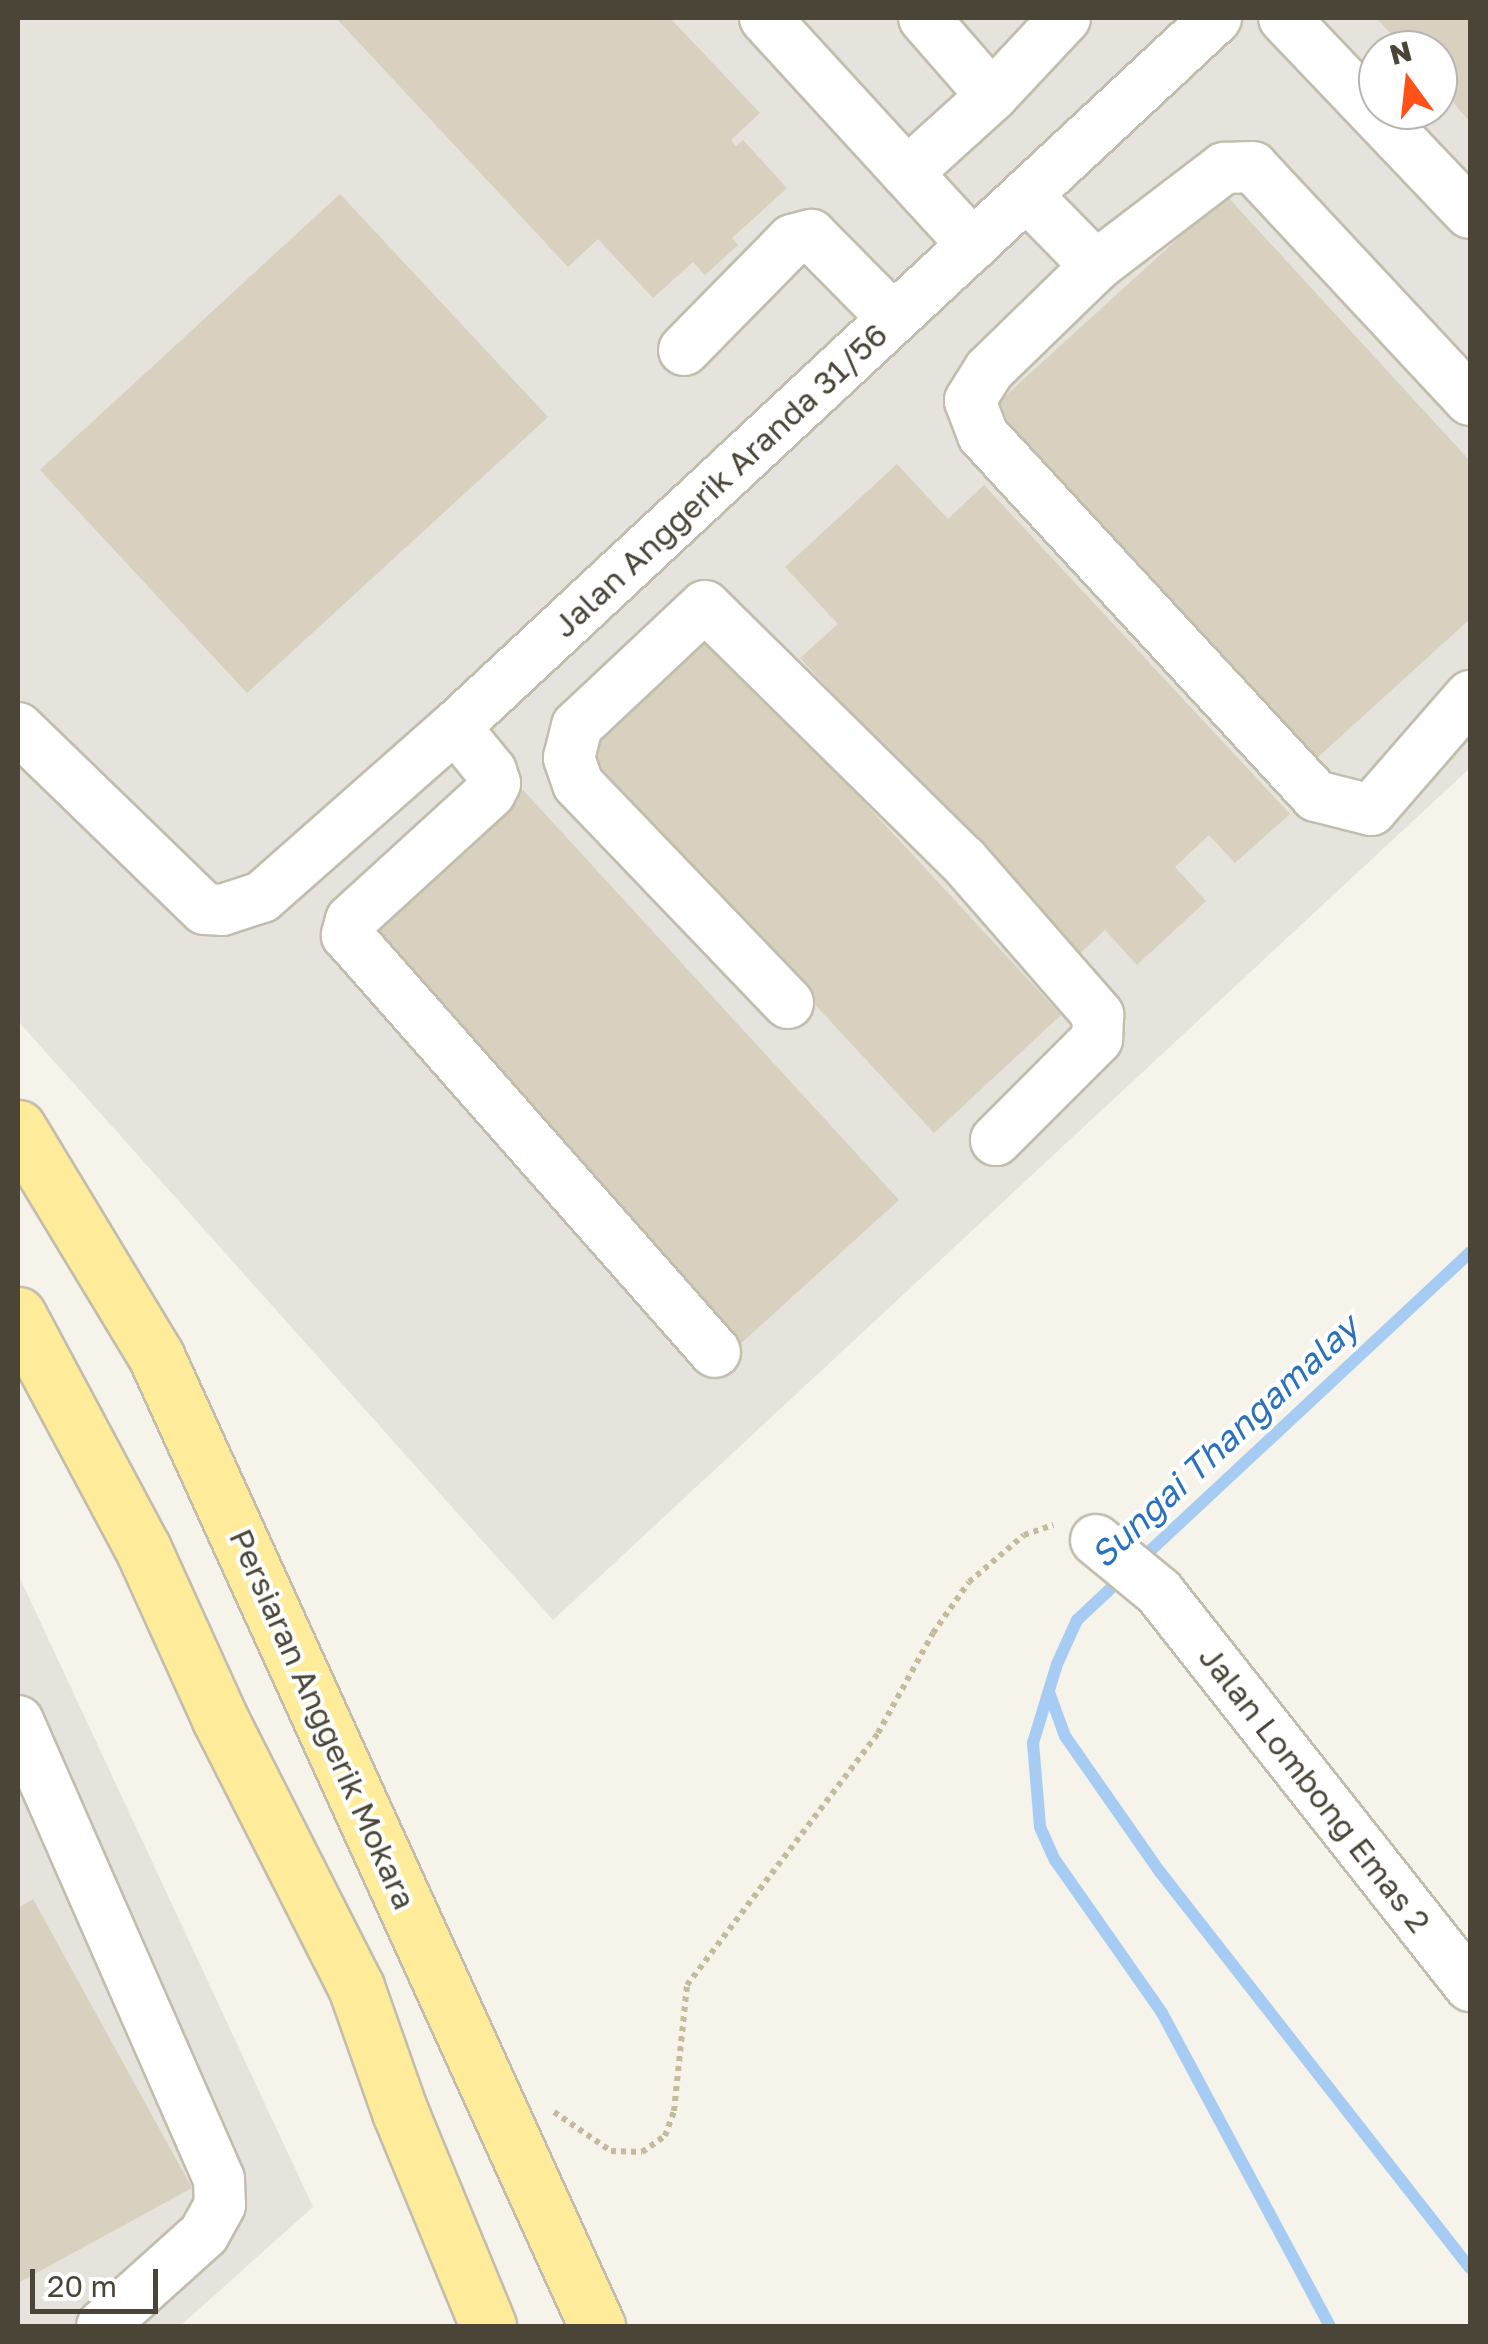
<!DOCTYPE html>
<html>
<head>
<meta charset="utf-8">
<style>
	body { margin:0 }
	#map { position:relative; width:1488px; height:2344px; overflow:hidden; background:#f6f3eb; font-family:"Golos Text",sans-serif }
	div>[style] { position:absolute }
	.industrial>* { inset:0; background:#e6e2dc }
	.stream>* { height:12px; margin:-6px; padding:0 6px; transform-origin:6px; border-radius:6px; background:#a6ccf4 }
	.building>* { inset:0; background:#d8d1bf }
	.path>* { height:6px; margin-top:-3px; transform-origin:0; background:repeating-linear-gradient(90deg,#c4ba9d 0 5px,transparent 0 10px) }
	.roads { filter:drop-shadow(2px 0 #c2bdac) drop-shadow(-2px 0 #c2bdac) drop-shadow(0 2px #c2bdac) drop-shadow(0 -2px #c2bdac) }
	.minor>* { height:50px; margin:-25px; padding:0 25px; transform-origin:25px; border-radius:25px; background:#fff }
	.major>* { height:55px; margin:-27.5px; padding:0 27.5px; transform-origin:27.5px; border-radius:27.5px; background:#ffec9a }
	span { translate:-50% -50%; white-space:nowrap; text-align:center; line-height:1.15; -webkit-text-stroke:8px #fff; paint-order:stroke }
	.street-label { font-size:32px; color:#4b4538 }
	.water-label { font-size:35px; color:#2b71bc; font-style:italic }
	.frame { position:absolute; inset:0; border:20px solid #4b4538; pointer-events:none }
	.north { position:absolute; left:1358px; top:30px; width:100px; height:100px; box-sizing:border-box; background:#fff; border:2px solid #b7b5af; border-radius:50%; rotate:345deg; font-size:28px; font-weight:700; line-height:40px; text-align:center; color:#4b4538 }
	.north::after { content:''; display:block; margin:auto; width:35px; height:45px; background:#ff5118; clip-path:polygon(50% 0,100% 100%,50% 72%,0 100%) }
	.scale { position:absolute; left:30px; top:2269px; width:128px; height:45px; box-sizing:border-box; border:5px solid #4b4538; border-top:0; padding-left:12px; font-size:30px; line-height:35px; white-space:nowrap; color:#4b4538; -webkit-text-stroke:8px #fff; paint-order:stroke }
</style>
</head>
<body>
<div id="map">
	<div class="industrial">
		<div style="clip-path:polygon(evenodd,18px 18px,1470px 18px,1470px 768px,553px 1620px,18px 1021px,18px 18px,1378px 50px,1438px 50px,1438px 110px,1378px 110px,1378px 50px)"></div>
		<div style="clip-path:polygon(18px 1574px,313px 2207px,180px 2326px,18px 2326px)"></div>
	</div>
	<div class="stream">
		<div style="left:1137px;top:1563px;width:456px;rotate:-43deg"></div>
		<div style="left:1123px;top:1577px;width:63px;rotate:136.9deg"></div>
		<div style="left:1077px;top:1620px;width:48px;rotate:114.4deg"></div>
		<div style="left:1057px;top:1664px;width:83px;rotate:106.9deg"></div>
		<div style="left:1033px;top:1743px;width:84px;rotate:85.2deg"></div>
		<div style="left:1040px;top:1827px;width:36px;rotate:66deg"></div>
		<div style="left:1055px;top:1860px;width:187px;rotate:55deg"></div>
		<div style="left:1162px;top:2013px;width:355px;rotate:61.8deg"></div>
		<div style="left:1050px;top:1695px;width:44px;rotate:69.9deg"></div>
		<div style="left:1065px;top:1736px;width:166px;rotate:55.1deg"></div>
		<div style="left:1160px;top:1872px;width:503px;rotate:51.95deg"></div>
	</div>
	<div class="building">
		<div style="clip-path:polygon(336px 18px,670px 18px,760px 113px,731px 140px,736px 146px,743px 140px,787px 188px,732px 238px,738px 245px,705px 275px,693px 262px,653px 298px,598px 239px,568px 267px)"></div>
		<div style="clip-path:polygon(1376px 18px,1470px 18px,1470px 122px,1438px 85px,1438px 50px,1407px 50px)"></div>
		<div style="clip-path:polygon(340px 194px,548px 417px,247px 693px,40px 470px)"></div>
		<div style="clip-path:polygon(1226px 195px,1470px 461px,1470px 619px,1306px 768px,983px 416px)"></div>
		<div style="clip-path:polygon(897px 464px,948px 519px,984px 485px,1290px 814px,1235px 863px,1209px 835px,1175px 867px,1206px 901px,1137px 965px,1105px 930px,1077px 956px,800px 658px,838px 624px,785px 567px)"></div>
		<div style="clip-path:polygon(711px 637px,1061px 1015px,934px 1133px,583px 754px)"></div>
		<div style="clip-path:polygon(523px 790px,899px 1200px,737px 1347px,361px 937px)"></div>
		<div style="clip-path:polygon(33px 1899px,192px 2188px,18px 2283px,18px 1908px)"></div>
	</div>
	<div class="path">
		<div style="left:554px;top:2112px;width:69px;rotate:34.4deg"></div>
		<div style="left:611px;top:2151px;width:31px;rotate:2deg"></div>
		<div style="left:642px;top:2152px;width:28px;rotate:-35deg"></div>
		<div style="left:665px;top:2136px;width:27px;rotate:-70deg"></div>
		<div style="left:674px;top:2111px;width:127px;rotate:-84.1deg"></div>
		<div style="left:687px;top:1985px;width:316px;rotate:-52.8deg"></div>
		<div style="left:878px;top:1733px;width:114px;rotate:-61.2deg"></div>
		<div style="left:933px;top:1633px;width:62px;rotate:-54.8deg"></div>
		<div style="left:969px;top:1582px;width:72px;rotate:-40.5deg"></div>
		<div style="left:1024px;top:1535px;width:31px;rotate:-19deg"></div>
	</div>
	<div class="roads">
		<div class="minor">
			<div style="left:765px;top:18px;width:308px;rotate:47.5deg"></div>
			<div style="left:924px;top:18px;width:103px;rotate:48.9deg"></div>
			<div style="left:1284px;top:18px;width:269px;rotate:46.4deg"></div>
			<div style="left:907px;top:173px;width:115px;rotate:-42.2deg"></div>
			<div style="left:992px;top:96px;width:107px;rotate:-46.9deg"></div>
			<div style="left:1026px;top:195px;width:100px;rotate:45.4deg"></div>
			<div style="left:684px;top:350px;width:154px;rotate:-45.5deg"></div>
			<div style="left:792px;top:240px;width:20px;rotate:-15deg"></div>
			<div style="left:811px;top:235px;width:117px;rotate:45.3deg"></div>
			<div style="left:1470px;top:400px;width:318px;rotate:-133deg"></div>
			<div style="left:1253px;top:167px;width:29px;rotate:178deg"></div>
			<div style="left:1224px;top:168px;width:161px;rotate:142.6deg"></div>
			<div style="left:1096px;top:266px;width:149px;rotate:135.8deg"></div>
			<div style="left:989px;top:370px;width:36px;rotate:122deg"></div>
			<div style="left:970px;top:401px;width:36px;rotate:69deg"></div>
			<div style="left:983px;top:435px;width:491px;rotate:47.3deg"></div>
			<div style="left:1316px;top:796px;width:57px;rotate:14.3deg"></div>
			<div style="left:1371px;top:810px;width:151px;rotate:-49deg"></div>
			<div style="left:455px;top:727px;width:57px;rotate:50.7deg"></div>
			<div style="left:491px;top:771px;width:13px;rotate:72deg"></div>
			<div style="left:495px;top:783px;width:11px;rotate:117deg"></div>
			<div style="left:490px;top:793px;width:188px;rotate:137.6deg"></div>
			<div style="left:351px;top:920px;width:16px;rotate:105deg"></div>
			<div style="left:347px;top:935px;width:556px;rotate:48.57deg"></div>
			<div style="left:18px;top:728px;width:260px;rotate:44.1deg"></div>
			<div style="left:205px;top:909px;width:17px;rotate:3deg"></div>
			<div style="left:222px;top:910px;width:42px;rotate:-18deg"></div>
			<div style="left:262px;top:897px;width:257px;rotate:-41.4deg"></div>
			<div style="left:455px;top:727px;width:1040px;rotate:-42.97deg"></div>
			<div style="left:788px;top:1003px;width:303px;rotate:-133.8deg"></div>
			<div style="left:578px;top:784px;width:28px;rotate:-109deg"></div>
			<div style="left:569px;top:758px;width:33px;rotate:-76deg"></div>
			<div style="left:577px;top:726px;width:175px;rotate:-43.2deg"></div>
			<div style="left:705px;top:606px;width:362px;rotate:44.6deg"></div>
			<div style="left:963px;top:860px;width:206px;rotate:48.9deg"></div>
			<div style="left:1098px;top:1015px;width:24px;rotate:92deg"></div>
			<div style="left:1097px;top:1039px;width:143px;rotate:135deg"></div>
			<div style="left:1096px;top:1540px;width:82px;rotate:39.5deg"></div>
			<div style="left:1159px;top:1592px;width:502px;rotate:51.71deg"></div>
			<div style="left:18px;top:1721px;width:500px;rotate:66.31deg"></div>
			<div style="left:219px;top:2179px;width:26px;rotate:88deg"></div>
			<div style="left:220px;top:2205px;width:33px;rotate:119deg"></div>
			<div style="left:204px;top:2234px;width:137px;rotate:138deg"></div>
		</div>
		<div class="major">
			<div style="left:18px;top:1128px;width:267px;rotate:58.8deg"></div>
			<div style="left:156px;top:1356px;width:1066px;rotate:65.55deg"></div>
			<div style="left:18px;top:1315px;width:265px;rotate:61.9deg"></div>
			<div style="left:143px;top:1549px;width:187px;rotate:65.6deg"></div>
			<div style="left:220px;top:1719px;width:301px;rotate:63.1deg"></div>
			<div style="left:356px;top:1987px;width:133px;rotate:70.6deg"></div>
			<div style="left:400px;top:2112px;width:231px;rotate:67.6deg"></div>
		</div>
	</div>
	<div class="street-label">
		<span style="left:720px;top:480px;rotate:-43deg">Jalan Anggerik Aranda 31/56</span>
		<span style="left:323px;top:1719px;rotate:66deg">Persiaran Anggerik Mokara</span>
		<span style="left:1315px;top:1789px;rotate:52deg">Jalan Lombong Emas 2</span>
	</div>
	<div class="water-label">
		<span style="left:1224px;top:1441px;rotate:-43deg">Sungai Thangamalay</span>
	</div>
	<div class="frame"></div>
	<div class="north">N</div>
	<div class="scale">20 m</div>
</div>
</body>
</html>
